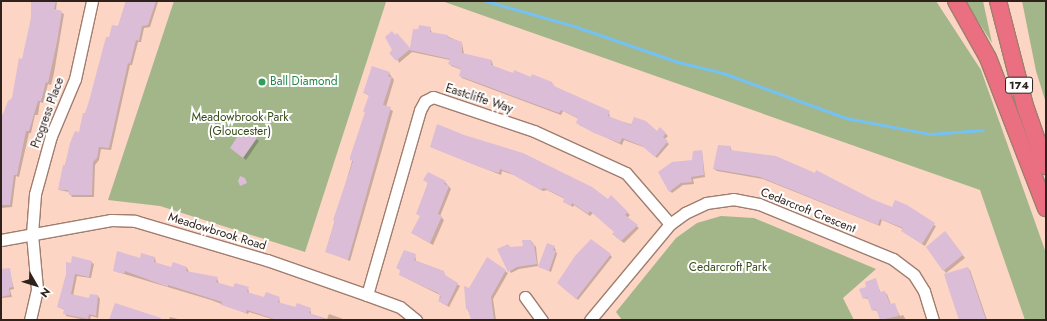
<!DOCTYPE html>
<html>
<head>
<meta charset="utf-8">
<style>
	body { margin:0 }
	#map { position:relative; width:1047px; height:321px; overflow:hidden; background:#fcd5c4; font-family:Jost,sans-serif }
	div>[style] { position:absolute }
	.green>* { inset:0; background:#a2b68a }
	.shadow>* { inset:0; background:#0003 }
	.stream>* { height:3px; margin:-1.5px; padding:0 1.5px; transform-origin:1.5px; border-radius:1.5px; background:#75c2f2 }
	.building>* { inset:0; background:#dbbdd8 }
	.roads { filter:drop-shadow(1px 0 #a07d6e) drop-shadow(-1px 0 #a07d6e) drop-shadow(0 1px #a07d6e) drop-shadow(0 -1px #a07d6e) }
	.minor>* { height:11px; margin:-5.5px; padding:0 5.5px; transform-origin:5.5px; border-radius:5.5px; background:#fff }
	.highway>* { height:16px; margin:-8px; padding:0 8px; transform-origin:8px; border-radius:8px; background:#ea7081 }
	.dots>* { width:11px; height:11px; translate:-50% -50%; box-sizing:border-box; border:2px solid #fff; border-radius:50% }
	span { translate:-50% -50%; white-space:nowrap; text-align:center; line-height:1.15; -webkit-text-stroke:4px #fff; paint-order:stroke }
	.shield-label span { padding:1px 3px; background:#fff; border:1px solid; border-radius:3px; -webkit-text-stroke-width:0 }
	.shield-label { font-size:11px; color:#2f211b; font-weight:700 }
	.leisure-label { font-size:12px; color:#27864d }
	.left { translate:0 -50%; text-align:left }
	.street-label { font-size:12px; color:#2f211b }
	.park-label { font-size:12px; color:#384c19 }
	.frame { position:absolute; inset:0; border:2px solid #2f211b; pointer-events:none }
	.north { position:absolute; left:16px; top:265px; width:40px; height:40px; -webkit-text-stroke:3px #fff; paint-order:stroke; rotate:129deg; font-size:11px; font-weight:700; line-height:16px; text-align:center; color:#2f211b }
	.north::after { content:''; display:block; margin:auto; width:14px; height:18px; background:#2f211b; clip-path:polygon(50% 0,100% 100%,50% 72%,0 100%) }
</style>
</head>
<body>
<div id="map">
	<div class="green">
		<div style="clip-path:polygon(174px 1px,386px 2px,305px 252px,160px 206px,108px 200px)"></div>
		<div style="clip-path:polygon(442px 1px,936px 1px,981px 70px,1046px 253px,1046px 320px,1025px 320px,980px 190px)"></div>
		<div style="clip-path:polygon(965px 1px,983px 1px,992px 43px)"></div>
		<div style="clip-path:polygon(1022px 1px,1046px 1px,1046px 103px,1036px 71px)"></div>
		<div style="clip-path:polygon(721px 216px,754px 218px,876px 269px,843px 298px,854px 320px,622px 320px,616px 312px,676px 238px,697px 223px)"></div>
	</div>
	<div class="shadow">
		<div style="clip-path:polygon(30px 1px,57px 1px,56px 10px,64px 14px,54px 73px,51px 85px,48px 84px,43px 103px,40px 102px,38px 115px,35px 115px,31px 133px,29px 133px,19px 177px,16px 176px,12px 207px,1px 208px,1px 124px,3px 113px,6px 114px,13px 98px,30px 31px,32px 2px)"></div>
		<div style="clip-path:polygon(126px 1px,158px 2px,150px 27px,144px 28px,141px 42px,138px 42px,132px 65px,130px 65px,111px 150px,101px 149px,99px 160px,95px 165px,94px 197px,72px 197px,69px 192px,59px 190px,60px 181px,75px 132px,80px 133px,110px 38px,118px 27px)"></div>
		<div style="clip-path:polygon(430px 28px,432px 33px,447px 36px,462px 43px,464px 54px,492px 61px,493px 66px,514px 74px,551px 82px,555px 87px,609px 112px,610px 118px,657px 132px,660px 128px,668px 136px,664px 140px,669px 144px,657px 158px,646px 148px,624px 140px,622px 145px,579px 125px,579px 119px,563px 111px,561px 115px,462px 78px,460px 75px,462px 70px,451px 66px,450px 60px,412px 52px,399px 63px,394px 50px,395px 36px,410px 50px,414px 30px)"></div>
		<div style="clip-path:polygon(389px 73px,394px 80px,386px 107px,393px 111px,350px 261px,326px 251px,366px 113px,364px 111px,370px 96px,364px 93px)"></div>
		<div style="clip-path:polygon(244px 130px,259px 141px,246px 160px,231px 148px)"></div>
		<div style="clip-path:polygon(431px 147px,608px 200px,611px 197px,630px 215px,627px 218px,639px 228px,624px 243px,616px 237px,616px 232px,593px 213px,590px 216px,574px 205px,573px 207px,564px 202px,565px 199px,547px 190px,543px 191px,514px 175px,502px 171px,501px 175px)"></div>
		<div style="clip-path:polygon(730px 147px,732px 151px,936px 226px,925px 246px,905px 233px,903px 229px,882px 220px,880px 226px,763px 179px,717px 171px,714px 169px)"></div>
		<div style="clip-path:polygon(702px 151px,705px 177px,693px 179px,694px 184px,683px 185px,672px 193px,670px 191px)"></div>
		<div style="clip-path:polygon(424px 180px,445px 182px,451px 189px,440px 216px,444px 220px,433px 245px,412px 233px,421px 216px,417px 213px,428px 183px)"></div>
		<div style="clip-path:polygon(947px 234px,965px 258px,946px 273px,927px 247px)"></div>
		<div style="clip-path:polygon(531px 241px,536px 247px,538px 266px,519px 269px,511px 273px,498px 250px,508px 245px,510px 247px,524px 247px)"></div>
		<div style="clip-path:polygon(554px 246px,557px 254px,551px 272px,539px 266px)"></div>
		<div style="clip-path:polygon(415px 255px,416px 261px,443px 271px,446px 277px,460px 286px,449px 307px,439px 301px,440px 295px,400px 275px,401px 271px,398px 268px)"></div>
		<div style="clip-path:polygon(610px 255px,612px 257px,578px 300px,561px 285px)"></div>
		<div style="clip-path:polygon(155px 258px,156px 263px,172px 268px,173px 263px,187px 268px,189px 272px,217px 278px,219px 284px,234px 289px,248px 288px,249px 293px,265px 299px,279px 298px,280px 304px,296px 309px,310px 308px,311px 314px,327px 319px,329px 314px,346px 320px,275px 320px,249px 312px,248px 314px,211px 300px,114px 271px,140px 259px)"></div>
		<div style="clip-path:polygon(488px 259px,508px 273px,493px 299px,496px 320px,472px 320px,467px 308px,470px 290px)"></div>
		<div style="clip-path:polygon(91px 262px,94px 264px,91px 278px,77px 276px,73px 296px,90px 299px,91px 295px,98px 296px,100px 299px,98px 318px,91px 316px,90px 320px,86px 320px,66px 316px,65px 310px,58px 307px,67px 274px)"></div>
		<div style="clip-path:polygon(967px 268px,970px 270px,987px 320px,960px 320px)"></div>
		<div style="clip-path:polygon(9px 269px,14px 289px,10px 290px,12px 297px,1px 298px,1px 271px)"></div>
		<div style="clip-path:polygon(875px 280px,881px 293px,887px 294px,891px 305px,894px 304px,900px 316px,903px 315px,906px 320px,881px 320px,878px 311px,873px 310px,869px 299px,863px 298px,868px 287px)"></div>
		<div style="clip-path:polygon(170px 317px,182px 320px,169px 320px)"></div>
	</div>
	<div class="stream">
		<div style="left:486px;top:1px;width:91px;rotate:15.9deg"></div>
		<div style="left:574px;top:26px;width:110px;rotate:19.1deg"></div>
		<div style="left:678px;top:62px;width:46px;rotate:13.7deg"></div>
		<div style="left:723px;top:73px;width:131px;rotate:20.1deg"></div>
		<div style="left:846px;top:118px;width:86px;rotate:10.8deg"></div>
		<div style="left:930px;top:134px;width:53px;rotate:-4.3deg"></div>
	</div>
	<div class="building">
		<div style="clip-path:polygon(31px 1px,56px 1px,54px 9px,62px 11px,57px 42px,48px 83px,46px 82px,41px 101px,38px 101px,29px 131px,26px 131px,17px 175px,14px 175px,10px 205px,1px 205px,1px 119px,8px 101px,12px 98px,19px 58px,22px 59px,31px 18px)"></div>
		<div style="clip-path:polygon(126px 1px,156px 1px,148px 25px,142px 26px,139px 41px,136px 40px,130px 64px,128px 63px,109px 148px,99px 147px,97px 158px,93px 162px,92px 195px,69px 195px,68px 190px,58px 190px,63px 165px,65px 165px,70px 143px,75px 131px,79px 132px,83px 113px,85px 113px,89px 101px,106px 37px,109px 37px,112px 25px,118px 26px)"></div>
		<div style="clip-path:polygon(419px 25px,431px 27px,430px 32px,448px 35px,447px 37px,462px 42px,462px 53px,492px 60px,491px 65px,513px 73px,514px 70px,531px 77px,532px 74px,552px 82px,554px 86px,610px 111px,608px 116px,631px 125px,634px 117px,646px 121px,657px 131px,660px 127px,666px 133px,663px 137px,668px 141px,655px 157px,642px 146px,622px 138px,620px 143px,594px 133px,576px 123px,578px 118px,561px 110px,559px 113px,459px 76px,461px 69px,448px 64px,450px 59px,409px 50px,396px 61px,389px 53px,392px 50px,385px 37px,392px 31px,395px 35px,397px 33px,410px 48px,413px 29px,418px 30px)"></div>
		<div style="clip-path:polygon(372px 66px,390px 72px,388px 76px,392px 77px,383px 105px,391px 107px,348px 260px,325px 252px,335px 221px,333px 220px,353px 161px,350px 160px,350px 157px,365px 112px,363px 112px,369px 95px,363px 93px)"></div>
		<div style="clip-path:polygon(437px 124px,464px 135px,523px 153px,592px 187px,608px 199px,611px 195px,628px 212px,625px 215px,638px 225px,621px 241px,612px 234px,614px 232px,590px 211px,588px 214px,572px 203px,571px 206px,563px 202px,564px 198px,544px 188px,540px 190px,510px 173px,500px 169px,499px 173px,482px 168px,430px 147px)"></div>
		<div style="clip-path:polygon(243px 128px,257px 138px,243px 158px,230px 148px)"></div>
		<div style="clip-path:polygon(718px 145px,731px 146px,730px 150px,776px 156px,815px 173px,816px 170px,872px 199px,892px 207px,895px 200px,907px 205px,935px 223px,922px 244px,901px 231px,903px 228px,880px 219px,878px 225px,760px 177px,713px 169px)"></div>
		<div style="clip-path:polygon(702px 150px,704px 175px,691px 177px,692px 182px,681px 183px,669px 192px,658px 172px,672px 162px,692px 160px,693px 151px)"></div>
		<div style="clip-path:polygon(428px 172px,446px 181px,444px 184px,449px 186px,438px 214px,442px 216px,430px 243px,411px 233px,420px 216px,416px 214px,428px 183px,423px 180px)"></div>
		<div style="clip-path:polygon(240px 176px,245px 178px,247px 183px,240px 186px,238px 181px)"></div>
		<div style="clip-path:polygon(945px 231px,963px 255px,943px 271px,926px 247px)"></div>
		<div style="clip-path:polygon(591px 239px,611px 254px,576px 299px,557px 283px,575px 256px)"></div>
		<div style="clip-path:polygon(522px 240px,531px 240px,532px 244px,534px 244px,537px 264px,517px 267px,508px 272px,497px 249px,508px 244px,510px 247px,523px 246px)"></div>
		<div style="clip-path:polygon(547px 243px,555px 246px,553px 250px,556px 251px,549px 271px,538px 267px)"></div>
		<div style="clip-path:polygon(404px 250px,416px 254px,414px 260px,444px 271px,445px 275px,458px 283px,447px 306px,438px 301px,441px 297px,438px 293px,399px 275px,400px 270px,396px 268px)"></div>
		<div style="clip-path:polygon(117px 251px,140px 258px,141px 253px,155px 257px,154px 262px,171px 267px,173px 262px,187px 267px,186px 271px,218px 277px,216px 282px,233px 287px,235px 283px,249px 287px,247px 292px,264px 297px,266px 292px,280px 297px,278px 302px,295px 307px,297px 303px,311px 308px,309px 313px,327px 320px,277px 320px,247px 310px,246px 313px,221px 305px,222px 302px,168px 285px,168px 287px,125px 271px,124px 274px,113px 271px)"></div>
		<div style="clip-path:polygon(72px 256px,92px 261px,89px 277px,75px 274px,71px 294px,89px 298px,90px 294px,98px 295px,96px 316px,89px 314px,88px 319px,63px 314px,64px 309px,57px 307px,66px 274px,66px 262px,71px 263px)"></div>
		<div style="clip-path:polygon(487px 257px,506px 270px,491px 297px,494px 320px,471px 320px,468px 309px,466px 309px,464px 286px,469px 288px)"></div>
		<div style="clip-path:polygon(968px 267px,977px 293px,986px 320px,959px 320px,949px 290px,944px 274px)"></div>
		<div style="clip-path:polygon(10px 268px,13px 287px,9px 288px,10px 295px,1px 297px,1px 269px)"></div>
		<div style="clip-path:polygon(876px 278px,880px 292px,885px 291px,890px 304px,895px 303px,899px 316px,880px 320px,876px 309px,872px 311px,867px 297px,863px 299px,859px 289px,866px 287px,865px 282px)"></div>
		<div style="clip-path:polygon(115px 303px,161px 318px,161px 320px,109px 320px)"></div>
	</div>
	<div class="roads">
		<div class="minor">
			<div style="left:1px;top:240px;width:112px;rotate:-10.3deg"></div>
			<div style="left:111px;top:220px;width:24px;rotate:2deg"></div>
			<div style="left:135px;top:221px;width:138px;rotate:16.5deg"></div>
			<div style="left:267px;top:260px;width:106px;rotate:19.3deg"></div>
			<div style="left:367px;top:295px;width:35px;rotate:20deg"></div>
			<div style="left:400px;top:307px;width:21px;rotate:39deg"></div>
			<div style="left:367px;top:295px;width:192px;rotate:-74deg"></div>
			<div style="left:420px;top:110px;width:10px;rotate:-61deg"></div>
			<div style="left:425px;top:101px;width:9px;rotate:-27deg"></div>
			<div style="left:433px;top:97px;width:107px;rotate:18.6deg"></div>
			<div style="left:534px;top:131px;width:101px;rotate:24.5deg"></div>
			<div style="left:626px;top:173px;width:67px;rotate:49.2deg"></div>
			<div style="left:525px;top:297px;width:29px;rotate:54deg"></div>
			<div style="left:30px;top:320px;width:32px;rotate:-77deg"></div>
			<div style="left:37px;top:289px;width:55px;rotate:-95.2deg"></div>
			<div style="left:32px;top:234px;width:40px;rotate:-85.7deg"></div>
			<div style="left:35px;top:194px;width:60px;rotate:-74.6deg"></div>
			<div style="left:51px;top:136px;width:62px;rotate:-67.2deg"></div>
			<div style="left:75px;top:79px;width:80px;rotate:-77.7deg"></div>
			<div style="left:590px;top:320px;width:125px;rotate:-50.2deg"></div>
			<div style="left:670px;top:224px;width:19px;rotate:-36deg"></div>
			<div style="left:685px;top:213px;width:23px;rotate:-25deg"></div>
			<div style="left:706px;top:203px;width:27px;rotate:-8deg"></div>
			<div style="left:733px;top:199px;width:26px;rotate:11deg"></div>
			<div style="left:759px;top:204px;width:145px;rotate:22.3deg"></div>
			<div style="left:893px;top:259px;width:26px;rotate:37deg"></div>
			<div style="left:914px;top:275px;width:19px;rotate:58deg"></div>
			<div style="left:924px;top:291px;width:30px;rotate:73deg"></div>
		</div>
		<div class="highway">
			<div style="left:956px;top:1px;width:65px;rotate:60.7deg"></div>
			<div style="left:988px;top:58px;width:161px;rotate:68.9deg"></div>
			<div style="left:998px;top:1px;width:108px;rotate:75.6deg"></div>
			<div style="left:1025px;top:106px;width:64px;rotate:70.7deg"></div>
		</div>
	</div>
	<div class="dots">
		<div style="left:262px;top:82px;background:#2e9e5b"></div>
	</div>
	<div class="shield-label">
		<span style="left:1019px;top:85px">174</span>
	</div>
	<div class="leisure-label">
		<span class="left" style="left:270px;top:82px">Ball Diamond</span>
	</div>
	<div class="street-label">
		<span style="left:479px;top:99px;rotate:18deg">Eastcliffe Way</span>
		<span style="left:48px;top:113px;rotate:-70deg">Progress Place</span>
		<span style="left:808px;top:211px;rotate:22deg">Cedarcroft Crescent</span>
		<span style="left:217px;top:232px;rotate:17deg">Meadowbrook Road</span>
	</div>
	<div class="park-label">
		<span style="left:240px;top:125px">Meadowbrook Park<br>(Gloucester)</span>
		<span style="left:728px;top:268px">Cedarcroft Park</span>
	</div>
	<div class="frame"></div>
	<div class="north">N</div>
</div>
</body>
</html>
